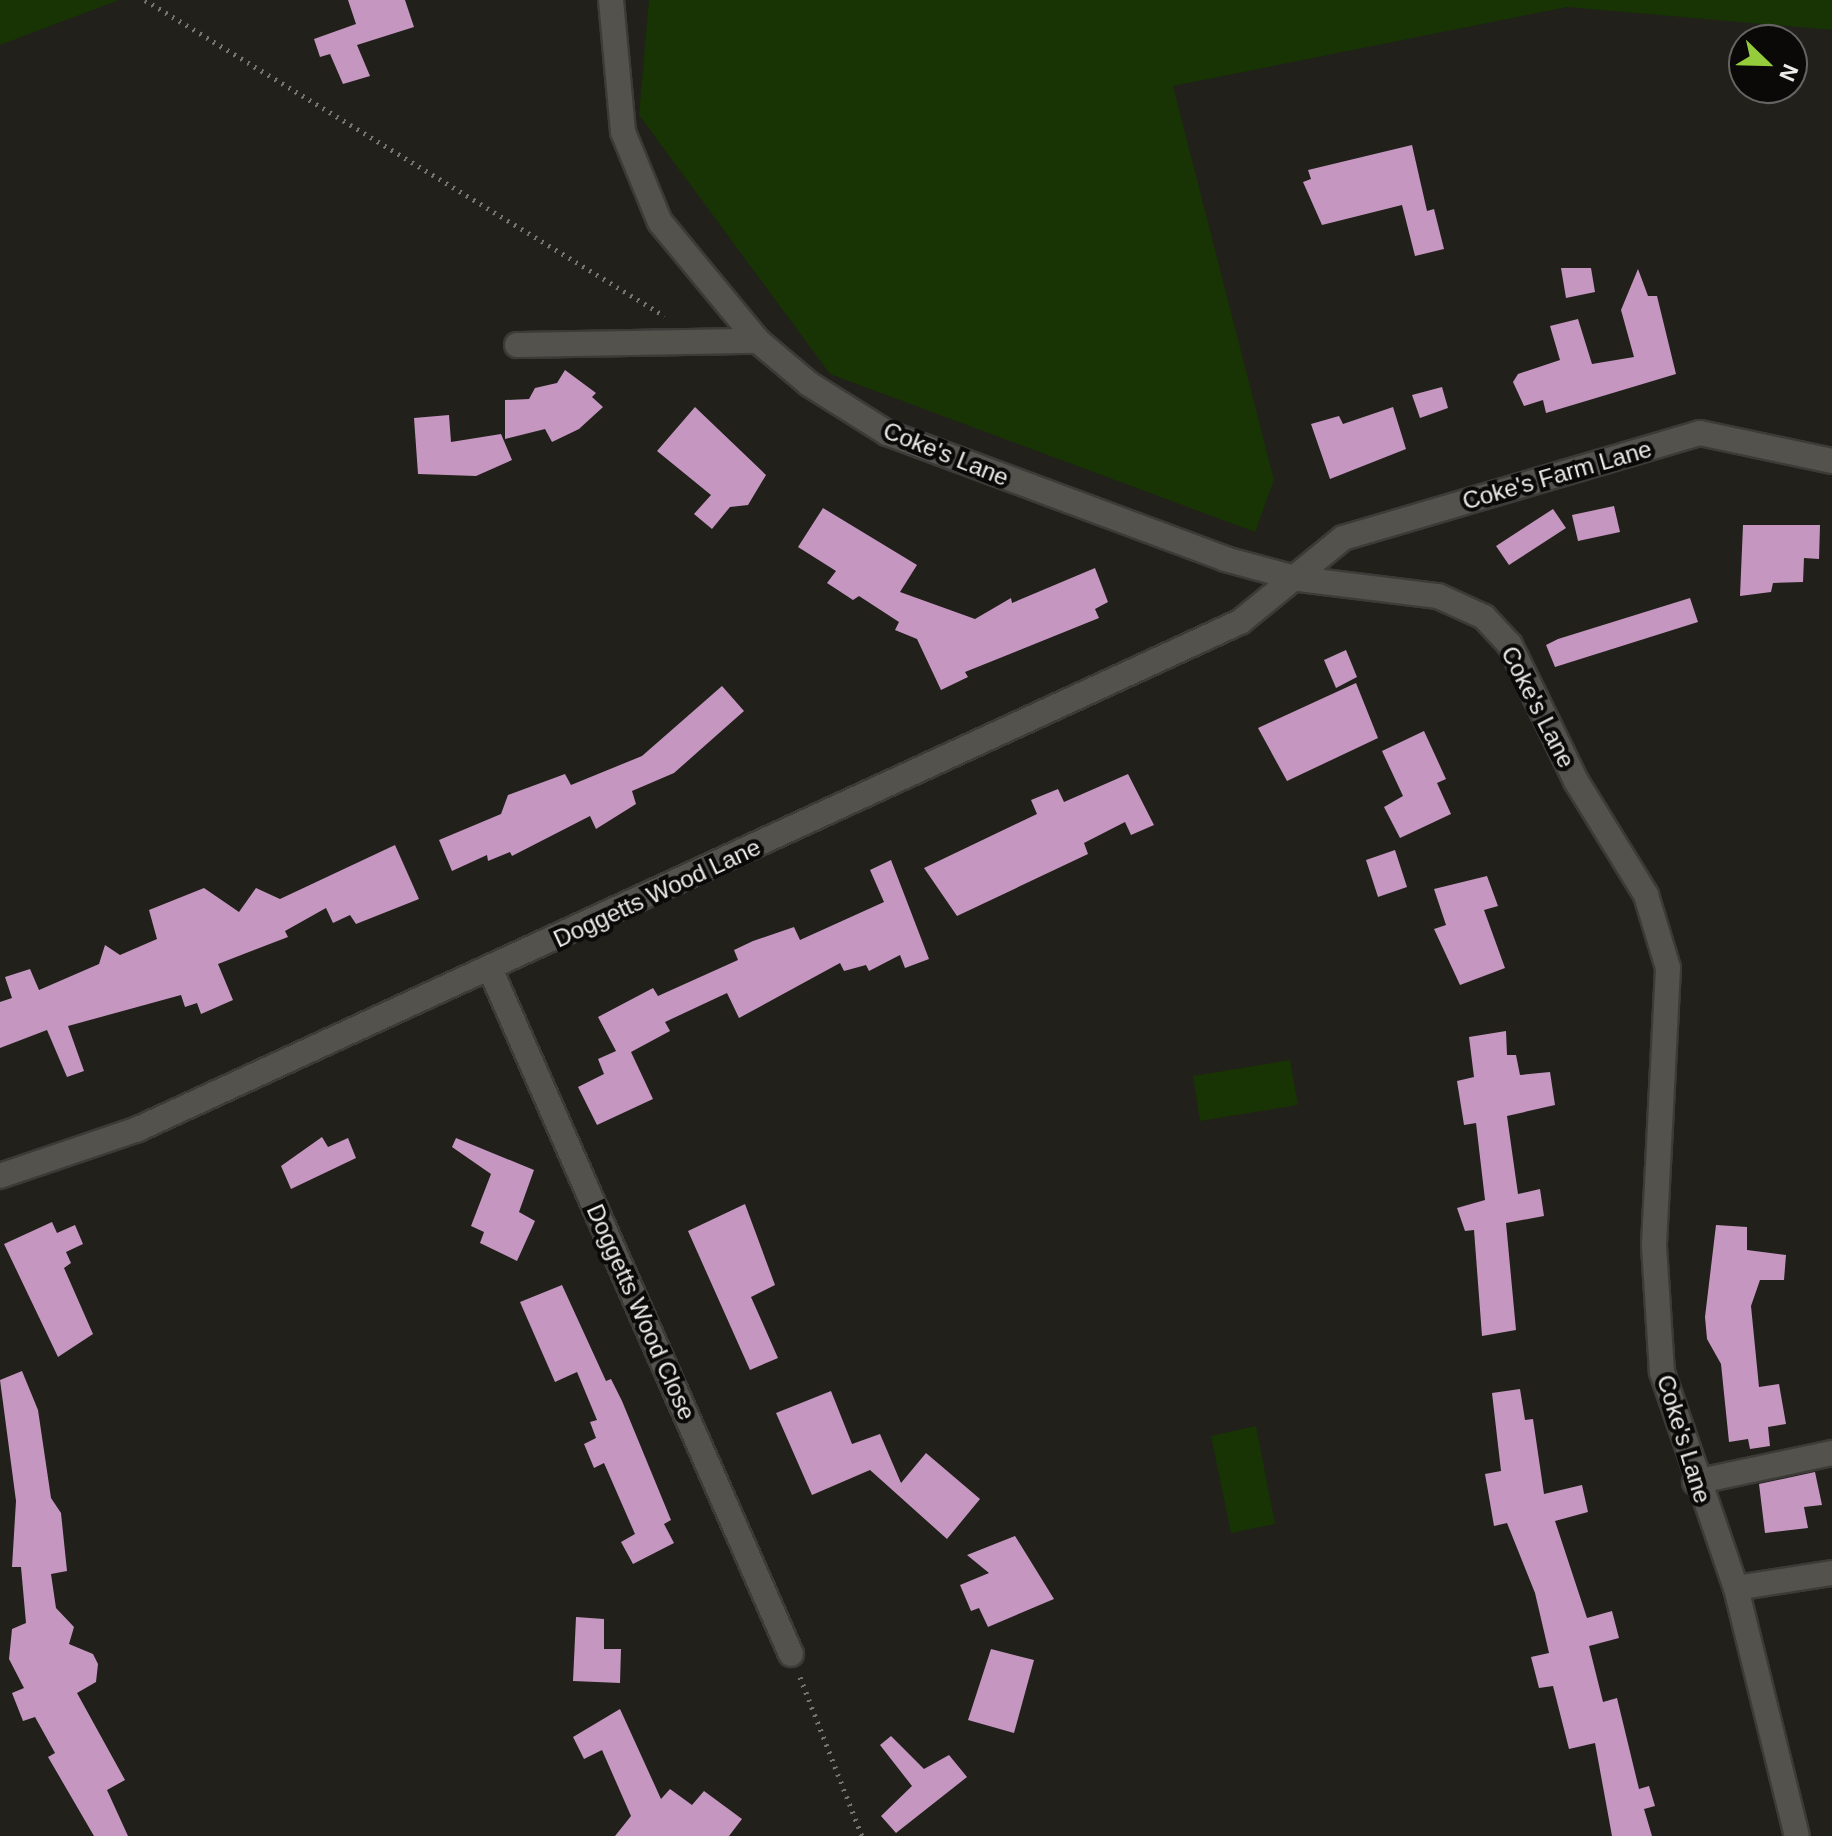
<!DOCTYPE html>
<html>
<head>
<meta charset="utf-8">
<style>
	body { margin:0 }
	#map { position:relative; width:1832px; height:1836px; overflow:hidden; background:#21201b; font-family:Helvetica,sans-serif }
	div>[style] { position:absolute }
	.green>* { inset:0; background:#183304 }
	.building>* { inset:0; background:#c597c0 }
	.path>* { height:5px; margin-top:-2.5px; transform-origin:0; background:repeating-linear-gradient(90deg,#75746f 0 2px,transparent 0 8px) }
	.roads { filter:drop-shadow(2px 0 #3c3b38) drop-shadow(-2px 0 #3c3b38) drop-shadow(0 2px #3c3b38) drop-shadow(0 -2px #3c3b38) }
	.minor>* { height:24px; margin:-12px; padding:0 12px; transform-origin:12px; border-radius:12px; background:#53524d }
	span { translate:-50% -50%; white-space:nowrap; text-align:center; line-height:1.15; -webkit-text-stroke:8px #0a0908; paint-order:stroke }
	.street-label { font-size:24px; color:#edece9 }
	.north { position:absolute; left:1728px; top:24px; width:80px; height:80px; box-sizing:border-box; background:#0a0908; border:2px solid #656462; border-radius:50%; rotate:113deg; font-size:22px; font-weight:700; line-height:32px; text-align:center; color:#edece9 }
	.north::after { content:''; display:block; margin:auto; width:28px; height:36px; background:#94cc3c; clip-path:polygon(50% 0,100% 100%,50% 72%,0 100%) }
</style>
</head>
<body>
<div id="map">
	<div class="green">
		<div style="clip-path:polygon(0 0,119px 0,0 45px)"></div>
		<div style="clip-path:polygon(649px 0,1832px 0,1832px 30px,1567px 7px,1173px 86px,1274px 480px,1255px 532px,830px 374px,639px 115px)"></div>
		<div style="clip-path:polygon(1290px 1060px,1298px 1105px,1200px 1121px,1193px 1076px)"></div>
		<div style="clip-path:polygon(1256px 1426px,1275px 1524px,1231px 1533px,1211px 1436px)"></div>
	</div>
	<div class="building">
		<div style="clip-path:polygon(348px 0,405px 0,414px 27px,357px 45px,370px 76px,343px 84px,330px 54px,320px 57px,314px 39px,356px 24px)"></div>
		<div style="clip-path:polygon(1412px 145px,1427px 211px,1434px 209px,1444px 249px,1415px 256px,1402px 205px,1322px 225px,1303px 182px,1311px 179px,1308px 170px)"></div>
		<div style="clip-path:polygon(1561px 268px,1591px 268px,1595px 292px,1566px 298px)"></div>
		<div style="clip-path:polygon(1638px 269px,1648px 296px,1657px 296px,1676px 374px,1546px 413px,1543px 400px,1524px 406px,1513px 382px,1518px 374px,1560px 360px,1550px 326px,1578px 319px,1592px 364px,1634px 357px,1621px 310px)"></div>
		<div style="clip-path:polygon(565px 370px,596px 393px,592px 397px,603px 407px,579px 429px,552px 442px,545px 429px,505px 439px,505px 400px,529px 399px,535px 388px,557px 383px)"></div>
		<div style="clip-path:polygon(1442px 387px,1448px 408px,1420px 418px,1412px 395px)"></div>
		<div style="clip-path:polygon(695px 407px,766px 475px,748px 505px,730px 507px,712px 529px,694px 514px,711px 495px,657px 451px)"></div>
		<div style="clip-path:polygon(1393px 407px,1406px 449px,1330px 479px,1311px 424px,1339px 416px,1343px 424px)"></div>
		<div style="clip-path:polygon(449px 415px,451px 442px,501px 434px,512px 460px,476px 476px,418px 474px,414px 418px)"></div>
		<div style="clip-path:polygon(1614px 506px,1620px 532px,1578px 541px,1572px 515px)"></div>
		<div style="clip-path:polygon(823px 508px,917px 565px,900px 592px,975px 619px,1011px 598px,1012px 603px,1095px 568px,1108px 602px,1095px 609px,1099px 618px,965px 672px,968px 677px,941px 690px,917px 639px,895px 630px,899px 622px,859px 596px,853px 600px,827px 583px,836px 571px,798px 547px)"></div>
		<div style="clip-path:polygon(1553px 509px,1566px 528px,1509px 565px,1496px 546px)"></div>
		<div style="clip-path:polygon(1743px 525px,1820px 525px,1819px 559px,1804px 558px,1803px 582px,1773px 583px,1771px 592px,1740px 596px)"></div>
		<div style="clip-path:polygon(1690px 598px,1698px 622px,1555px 667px,1546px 645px,1558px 639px)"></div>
		<div style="clip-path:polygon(1346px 650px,1357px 677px,1336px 688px,1324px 660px)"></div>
		<div style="clip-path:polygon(1356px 683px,1378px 738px,1287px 781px,1258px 728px)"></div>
		<div style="clip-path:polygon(722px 686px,744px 711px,674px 773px,632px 791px,636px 804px,596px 829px,590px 816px,512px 856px,510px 852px,488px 861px,487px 855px,452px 871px,439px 840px,501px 814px,508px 795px,565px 774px,571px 785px,642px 756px)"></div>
		<div style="clip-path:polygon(1424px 731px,1446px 779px,1437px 783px,1451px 814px,1400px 838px,1384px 807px,1403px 796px,1382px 751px)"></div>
		<div style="clip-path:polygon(1128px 774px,1154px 825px,1131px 835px,1125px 822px,1084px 843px,1088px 854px,957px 916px,924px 868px,1037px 814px,1031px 800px,1058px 789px,1064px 802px)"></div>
		<div style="clip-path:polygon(395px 845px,419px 899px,356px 924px,350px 915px,333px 923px,326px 908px,285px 931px,288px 937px,218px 964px,233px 1000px,201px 1014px,197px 1003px,185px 1007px,181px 995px,68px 1026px,84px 1071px,67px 1077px,47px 1030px,0 1048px,0 1002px,12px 998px,5px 977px,30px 969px,39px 990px,99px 964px,105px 945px,120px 955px,157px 939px,149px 910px,204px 888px,239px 912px,256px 888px,280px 899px)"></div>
		<div style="clip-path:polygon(1395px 850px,1407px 887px,1378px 897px,1366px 860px)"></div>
		<div style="clip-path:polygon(891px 860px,929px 959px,905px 968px,900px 955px,869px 971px,866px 965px,844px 971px,840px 963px,739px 1018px,727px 993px,665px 1022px,670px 1031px,631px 1052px,653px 1099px,597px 1125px,578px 1087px,604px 1074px,598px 1059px,616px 1051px,598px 1017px,653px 988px,658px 996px,738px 960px,734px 950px,753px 941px,794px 927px,800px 940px,884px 902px,870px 870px)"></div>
		<div style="clip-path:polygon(1487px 876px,1498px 906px,1484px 910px,1505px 968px,1460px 985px,1434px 929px,1446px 925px,1434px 889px)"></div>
		<div style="clip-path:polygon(1506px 1031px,1507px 1055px,1516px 1055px,1520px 1075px,1550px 1072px,1555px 1105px,1507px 1116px,1518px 1194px,1540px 1189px,1544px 1216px,1506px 1223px,1516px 1330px,1482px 1336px,1474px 1230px,1465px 1231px,1457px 1208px,1485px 1200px,1476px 1123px,1464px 1125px,1457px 1081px,1474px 1077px,1469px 1037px)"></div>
		<div style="clip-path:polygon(322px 1137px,328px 1147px,348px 1138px,356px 1158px,291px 1189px,281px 1166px)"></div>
		<div style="clip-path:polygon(456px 1138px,534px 1170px,519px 1212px,535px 1221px,517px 1261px,480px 1243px,484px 1232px,471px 1226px,491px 1174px,452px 1147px)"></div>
		<div style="clip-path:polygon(745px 1204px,775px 1285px,751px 1297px,778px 1358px,750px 1370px,688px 1231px)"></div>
		<div style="clip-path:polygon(52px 1222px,57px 1233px,75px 1225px,83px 1244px,66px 1252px,71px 1263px,64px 1268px,93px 1334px,58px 1357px,4px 1244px)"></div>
		<div style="clip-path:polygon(1716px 1225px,1747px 1227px,1747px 1250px,1786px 1255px,1784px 1280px,1760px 1280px,1751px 1306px,1759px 1387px,1779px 1384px,1786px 1424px,1768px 1427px,1770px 1446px,1750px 1449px,1748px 1439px,1729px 1442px,1721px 1364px,1707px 1339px,1705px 1317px)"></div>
		<div style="clip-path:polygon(562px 1285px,606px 1381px,611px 1379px,622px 1401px,671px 1520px,664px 1524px,674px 1543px,633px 1564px,621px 1542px,635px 1534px,604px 1463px,594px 1468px,584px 1444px,596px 1438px,590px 1422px,597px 1420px,577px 1372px,555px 1382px,520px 1302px)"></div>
		<div style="clip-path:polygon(22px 1371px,38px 1410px,51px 1498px,61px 1513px,67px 1571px,51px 1574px,56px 1608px,74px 1627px,69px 1644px,93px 1654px,98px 1664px,96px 1682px,77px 1693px,125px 1780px,107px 1790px,128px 1836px,94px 1836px,48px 1757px,55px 1753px,35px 1717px,23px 1721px,12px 1693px,24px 1688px,9px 1659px,12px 1629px,26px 1623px,21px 1567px,12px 1567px,16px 1501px,0 1380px)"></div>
		<div style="clip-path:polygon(1520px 1389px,1525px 1420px,1533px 1419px,1544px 1494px,1582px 1485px,1588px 1512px,1555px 1521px,1587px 1618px,1612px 1611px,1619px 1638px,1589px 1646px,1603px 1702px,1617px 1698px,1639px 1789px,1649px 1786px,1655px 1806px,1644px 1809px,1652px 1836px,1612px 1836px,1595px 1743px,1569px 1749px,1553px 1686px,1539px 1688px,1531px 1657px,1549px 1653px,1535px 1593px,1507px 1523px,1494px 1526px,1485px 1474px,1501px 1471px,1492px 1393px)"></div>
		<div style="clip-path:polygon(831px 1391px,852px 1444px,880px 1434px,901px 1483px,926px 1453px,980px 1499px,947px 1539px,870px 1470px,812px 1495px,776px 1413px)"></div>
		<div style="clip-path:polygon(1815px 1472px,1822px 1505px,1804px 1507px,1808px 1528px,1765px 1533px,1759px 1484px)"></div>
		<div style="clip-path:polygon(1015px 1536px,1054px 1599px,988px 1627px,979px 1608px,971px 1611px,960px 1585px,989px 1573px,967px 1555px)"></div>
		<div style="clip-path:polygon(576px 1617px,604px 1619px,604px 1649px,621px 1649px,620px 1683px,573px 1681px)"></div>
		<div style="clip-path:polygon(991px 1649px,1034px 1660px,1014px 1733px,968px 1720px)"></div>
		<div style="clip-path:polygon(620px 1709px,661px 1799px,670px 1789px,692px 1805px,704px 1791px,742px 1819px,729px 1836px,615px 1836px,631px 1816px,602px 1750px,584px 1759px,573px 1737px)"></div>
		<div style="clip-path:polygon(891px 1736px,924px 1769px,949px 1755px,967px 1777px,896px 1833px,881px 1816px,912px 1786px,880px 1745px)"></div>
	</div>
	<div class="path">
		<div style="left:145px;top:0;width:608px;rotate:31.29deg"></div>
		<div style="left:800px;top:1677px;width:171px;rotate:68.7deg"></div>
	</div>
	<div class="roads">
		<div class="minor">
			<div style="left:611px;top:0;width:133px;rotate:84.8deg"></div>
			<div style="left:623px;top:132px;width:97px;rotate:67.7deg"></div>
			<div style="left:660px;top:222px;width:154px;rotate:50.5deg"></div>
			<div style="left:758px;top:341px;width:67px;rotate:40.1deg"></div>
			<div style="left:809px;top:384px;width:92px;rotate:32.1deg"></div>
			<div style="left:887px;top:433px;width:361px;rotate:20.4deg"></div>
			<div style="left:1225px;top:559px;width:77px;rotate:15.1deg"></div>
			<div style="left:1299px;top:579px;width:140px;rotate:7deg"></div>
			<div style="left:1438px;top:596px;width:51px;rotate:24.5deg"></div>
			<div style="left:1484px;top:617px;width:38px;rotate:47deg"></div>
			<div style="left:1510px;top:645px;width:151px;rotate:64.1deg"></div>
			<div style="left:1576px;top:781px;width:134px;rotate:58.4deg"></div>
			<div style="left:1646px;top:895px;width:76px;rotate:73.2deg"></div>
			<div style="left:1668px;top:968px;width:278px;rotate:92.9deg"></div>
			<div style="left:1654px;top:1246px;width:126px;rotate:86.4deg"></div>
			<div style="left:1662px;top:1372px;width:228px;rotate:71.1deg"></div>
			<div style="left:1736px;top:1588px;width:255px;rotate:76.2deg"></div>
			<div style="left:517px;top:345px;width:241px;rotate:-1deg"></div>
			<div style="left:491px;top:971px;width:746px;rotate:66.29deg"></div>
			<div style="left:0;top:1176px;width:146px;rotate:-18.8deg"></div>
			<div style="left:138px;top:1129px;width:1213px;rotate:-24.71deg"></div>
			<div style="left:1240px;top:622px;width:133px;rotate:-39.2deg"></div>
			<div style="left:1343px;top:538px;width:372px;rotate:-16.4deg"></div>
			<div style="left:1700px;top:433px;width:135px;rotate:12deg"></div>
			<div style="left:1695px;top:1482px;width:140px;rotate:-12deg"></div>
			<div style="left:1736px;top:1588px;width:97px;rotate:-8.9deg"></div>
		</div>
	</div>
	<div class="street-label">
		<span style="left:946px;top:454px;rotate:22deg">Coke's Lane</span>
		<span style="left:1557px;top:475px;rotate:-16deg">Coke's Farm Lane</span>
		<span style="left:1538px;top:707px;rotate:63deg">Coke's Lane</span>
		<span style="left:657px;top:893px;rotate:-25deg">Doggetts Wood Lane</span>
		<span style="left:641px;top:1312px;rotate:66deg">Doggetts Wood Close</span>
		<span style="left:1684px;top:1439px;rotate:73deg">Coke's Lane</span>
	</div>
	<div class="north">N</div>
</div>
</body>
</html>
